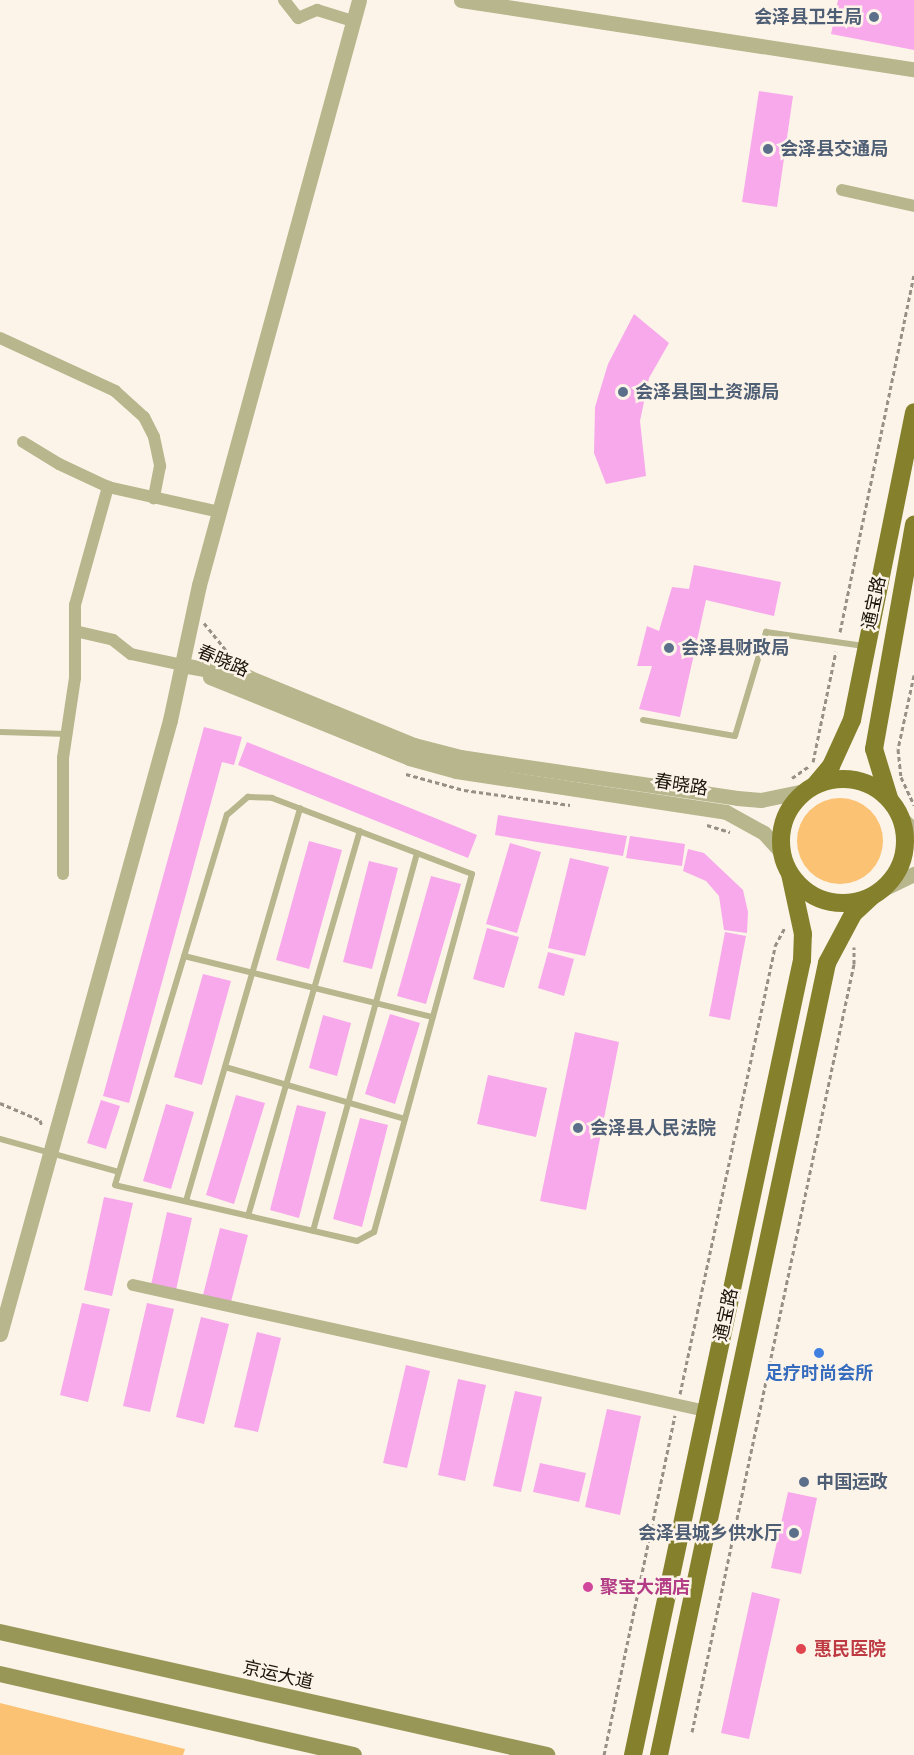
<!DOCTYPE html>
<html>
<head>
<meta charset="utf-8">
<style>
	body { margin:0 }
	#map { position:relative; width:914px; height:1755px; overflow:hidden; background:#fdf4e9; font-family:Raleway,"Noto Sans SC",sans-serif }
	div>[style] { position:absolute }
	.green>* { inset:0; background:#fcc273 }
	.round { border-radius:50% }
	.building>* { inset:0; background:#f7a9eb }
	.path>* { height:3px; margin-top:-1.5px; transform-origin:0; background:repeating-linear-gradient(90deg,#989086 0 4.5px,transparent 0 7.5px) }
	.service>* { height:6px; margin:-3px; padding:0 3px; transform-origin:3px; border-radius:3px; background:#b7b68d }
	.minor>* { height:12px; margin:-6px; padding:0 6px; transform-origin:6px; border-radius:6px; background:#b7b68d }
	.tertiary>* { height:15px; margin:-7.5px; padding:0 7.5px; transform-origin:7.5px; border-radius:7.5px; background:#b7b68d }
	.secondary>* { height:16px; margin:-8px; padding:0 8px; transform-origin:8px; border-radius:8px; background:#999758 }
	.primary>* { height:18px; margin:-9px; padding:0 9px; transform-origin:9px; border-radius:9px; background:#84802b }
	.primary>.ring { margin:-9px; padding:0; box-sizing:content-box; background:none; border:18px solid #84802b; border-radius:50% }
	.dots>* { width:16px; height:16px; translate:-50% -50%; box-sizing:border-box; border:3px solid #fdf4e9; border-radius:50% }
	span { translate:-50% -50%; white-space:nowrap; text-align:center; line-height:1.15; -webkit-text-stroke:5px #fdf4e9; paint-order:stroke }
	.service-label { font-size:18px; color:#4e5e75; font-weight:700 }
	.right { translate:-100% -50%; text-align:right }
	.left { translate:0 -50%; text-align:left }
	.street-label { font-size:18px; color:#1c150b }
	.shop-label { font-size:18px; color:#366cbe; font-weight:700 }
	.hotel-label { font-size:18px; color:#b23c85; font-weight:700 }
	.health-label { font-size:18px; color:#be3a42; font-weight:700 }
</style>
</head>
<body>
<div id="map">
	<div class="green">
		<div class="round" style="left:797px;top:798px;width:86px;height:86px"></div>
		<div style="clip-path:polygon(0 1703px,185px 1749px,183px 1755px,0 1755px)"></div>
	</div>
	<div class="building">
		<div style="clip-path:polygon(838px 0,914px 0,914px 50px,831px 34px)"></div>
		<div style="clip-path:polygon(759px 91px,793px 96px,777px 207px,742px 202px)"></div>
		<div style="clip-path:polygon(634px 314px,669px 343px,649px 378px,640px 421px,646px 476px,606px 484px,594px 453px,595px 407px,608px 364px)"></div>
		<div style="clip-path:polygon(694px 565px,781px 582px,774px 616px,706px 600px,680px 717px,639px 709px,652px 666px,637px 666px,647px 626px,659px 631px,672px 587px,689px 589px)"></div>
		<div style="clip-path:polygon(204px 727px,242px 737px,234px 765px,222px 762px,129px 1103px,103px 1096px)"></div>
		<div style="clip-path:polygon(247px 742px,477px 835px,468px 858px,238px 765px)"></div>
		<div style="clip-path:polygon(498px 815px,627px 836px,623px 856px,495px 835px)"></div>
		<div style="clip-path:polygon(630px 836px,685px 844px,682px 866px,626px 858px)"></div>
		<div style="clip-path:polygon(309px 841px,342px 850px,309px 969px,276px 960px)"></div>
		<div style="clip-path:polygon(510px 843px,541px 852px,517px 933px,486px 924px)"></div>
		<div style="clip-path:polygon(688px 849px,704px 853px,743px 890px,748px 912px,747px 933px,724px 930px,719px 896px,706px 881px,683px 871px)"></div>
		<div style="clip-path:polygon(570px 858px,609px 867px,585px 956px,548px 948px)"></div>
		<div style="clip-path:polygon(369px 861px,398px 868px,372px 969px,343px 962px)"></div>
		<div style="clip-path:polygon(431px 876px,461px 884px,426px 1004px,397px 996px)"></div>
		<div style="clip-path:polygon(487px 928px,519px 937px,504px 988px,473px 979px)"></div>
		<div style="clip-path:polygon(725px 932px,746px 936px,730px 1020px,709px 1016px)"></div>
		<div style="clip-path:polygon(548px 952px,574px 959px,564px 996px,538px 988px)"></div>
		<div style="clip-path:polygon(203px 974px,231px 981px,202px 1085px,174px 1077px)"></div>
		<div style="clip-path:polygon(390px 1014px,420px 1023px,395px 1104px,365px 1094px)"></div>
		<div style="clip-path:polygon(323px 1015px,351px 1023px,337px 1076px,309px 1068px)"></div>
		<div style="clip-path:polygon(575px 1032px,619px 1042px,586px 1210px,540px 1201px)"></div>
		<div style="clip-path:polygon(488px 1075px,547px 1088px,536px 1137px,477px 1124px)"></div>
		<div style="clip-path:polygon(236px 1095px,265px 1103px,234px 1204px,206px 1195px)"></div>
		<div style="clip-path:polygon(101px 1100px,120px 1106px,106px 1149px,87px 1143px)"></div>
		<div style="clip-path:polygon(166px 1104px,194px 1112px,171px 1189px,143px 1181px)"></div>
		<div style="clip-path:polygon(297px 1105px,326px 1112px,299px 1218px,270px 1210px)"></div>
		<div style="clip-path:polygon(360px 1118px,388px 1125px,362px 1227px,333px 1219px)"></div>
		<div style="clip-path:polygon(104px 1197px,133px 1203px,112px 1296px,84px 1290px)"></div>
		<div style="clip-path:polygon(167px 1212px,192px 1218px,176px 1290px,151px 1285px)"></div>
		<div style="clip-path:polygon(220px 1228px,248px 1235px,231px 1302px,203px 1295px)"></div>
		<div style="clip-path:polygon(82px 1303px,110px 1309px,88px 1402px,60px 1395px)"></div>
		<div style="clip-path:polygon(147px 1303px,174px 1309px,150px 1412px,123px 1406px)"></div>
		<div style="clip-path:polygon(201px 1317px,229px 1324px,204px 1424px,176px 1417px)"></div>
		<div style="clip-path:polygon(257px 1332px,281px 1338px,258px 1432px,234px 1427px)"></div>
		<div style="clip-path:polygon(406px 1365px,430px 1371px,407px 1468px,383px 1463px)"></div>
		<div style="clip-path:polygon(458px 1379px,486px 1385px,465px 1481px,438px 1475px)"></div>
		<div style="clip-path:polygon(515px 1391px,542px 1397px,521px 1492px,493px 1486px)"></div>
		<div style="clip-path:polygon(607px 1409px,641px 1416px,620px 1515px,585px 1507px)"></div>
		<div style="clip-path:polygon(540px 1463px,586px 1473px,579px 1502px,533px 1492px)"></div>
		<div style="clip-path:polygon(788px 1492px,817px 1498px,801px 1574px,771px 1568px)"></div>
		<div style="clip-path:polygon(752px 1592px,780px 1599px,749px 1739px,721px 1733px)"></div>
	</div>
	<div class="path">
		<div style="left:204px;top:623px;width:48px;rotate:51deg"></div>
		<div style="left:840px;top:632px;width:364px;rotate:-78.3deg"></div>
		<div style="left:914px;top:675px;width:76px;rotate:102.2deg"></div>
		<div style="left:898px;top:749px;width:28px;rotate:84deg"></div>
		<div style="left:901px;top:777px;width:31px;rotate:65deg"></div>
		<div style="left:813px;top:762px;width:113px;rotate:-78.3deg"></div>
		<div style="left:406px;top:774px;width:60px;rotate:15.4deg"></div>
		<div style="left:464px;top:790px;width:107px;rotate:8.1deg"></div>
		<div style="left:792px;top:778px;width:21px;rotate:-35deg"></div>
		<div style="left:707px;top:825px;width:24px;rotate:17deg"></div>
		<div style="left:0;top:1103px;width:43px;rotate:23deg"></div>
		<div style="left:40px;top:1120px;width:6px;rotate:72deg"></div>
		<div style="left:680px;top:1394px;width:458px;rotate:-78deg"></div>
		<div style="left:775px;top:946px;width:21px;rotate:-62deg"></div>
		<div style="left:692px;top:1732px;width:785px;rotate:-78.09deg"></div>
		<div style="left:854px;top:964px;width:17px;rotate:-90deg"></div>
		<div style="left:604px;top:1755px;width:347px;rotate:-78.2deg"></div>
	</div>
	<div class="service">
		<div style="left:643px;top:720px;width:93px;rotate:9.9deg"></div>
		<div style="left:735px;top:736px;width:109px;rotate:-73.4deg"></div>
		<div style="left:766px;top:632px;width:99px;rotate:8.1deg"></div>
		<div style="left:0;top:732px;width:67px;rotate:1.7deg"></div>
		<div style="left:248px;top:797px;width:24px;rotate:2deg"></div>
		<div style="left:272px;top:798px;width:214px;rotate:20.8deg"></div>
		<div style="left:472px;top:874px;width:371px;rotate:105.3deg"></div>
		<div style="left:374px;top:1232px;width:19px;rotate:152deg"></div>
		<div style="left:357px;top:1241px;width:248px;rotate:-167deg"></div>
		<div style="left:115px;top:1185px;width:387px;rotate:-73.2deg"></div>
		<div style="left:227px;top:815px;width:28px;rotate:-41deg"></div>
		<div style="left:184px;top:956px;width:256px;rotate:13.8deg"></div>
		<div style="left:225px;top:1067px;width:187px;rotate:16.1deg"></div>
		<div style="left:0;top:1139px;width:123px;rotate:15.5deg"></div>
		<div style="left:186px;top:1201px;width:409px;rotate:-73.8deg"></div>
		<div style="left:248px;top:1216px;width:401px;rotate:-73.8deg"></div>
		<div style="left:313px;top:1231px;width:392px;rotate:-74.6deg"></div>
	</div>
	<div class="minor">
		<div style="left:284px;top:0;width:23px;rotate:52deg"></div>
		<div style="left:298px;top:18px;width:21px;rotate:-23deg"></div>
		<div style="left:317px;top:10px;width:39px;rotate:17deg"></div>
		<div style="left:842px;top:190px;width:74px;rotate:12.5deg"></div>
		<div style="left:0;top:338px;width:127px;rotate:24.7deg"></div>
		<div style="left:115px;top:391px;width:39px;rotate:42deg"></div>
		<div style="left:144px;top:417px;width:22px;rotate:63deg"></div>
		<div style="left:154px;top:437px;width:30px;rotate:78deg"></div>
		<div style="left:160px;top:466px;width:33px;rotate:101deg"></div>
		<div style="left:23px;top:442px;width:42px;rotate:31.4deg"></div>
		<div style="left:59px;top:464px;width:54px;rotate:25.1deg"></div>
		<div style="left:108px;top:487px;width:115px;rotate:12.6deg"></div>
		<div style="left:75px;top:631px;width:39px;rotate:13deg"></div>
		<div style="left:113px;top:640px;width:23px;rotate:38deg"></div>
		<div style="left:131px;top:654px;width:52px;rotate:12.2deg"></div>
		<div style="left:63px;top:874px;width:116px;rotate:-90deg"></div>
		<div style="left:63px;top:758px;width:81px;rotate:-81.5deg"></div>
		<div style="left:75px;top:678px;width:73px;rotate:-90deg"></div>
		<div style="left:75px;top:605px;width:123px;rotate:-74.4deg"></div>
		<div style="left:133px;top:1285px;width:587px;rotate:12.4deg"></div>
	</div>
	<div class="tertiary">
		<div style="left:461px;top:0;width:458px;rotate:8.7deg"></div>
		<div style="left:182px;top:665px;width:67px;rotate:10.3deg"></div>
		<div style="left:248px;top:677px;width:179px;rotate:22.3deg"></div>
		<div style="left:414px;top:745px;width:48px;rotate:14.6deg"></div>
		<div style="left:460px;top:757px;width:280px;rotate:8.4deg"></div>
		<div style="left:737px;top:798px;width:24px;rotate:5deg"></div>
		<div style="left:761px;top:800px;width:45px;rotate:-11.6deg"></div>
		<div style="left:210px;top:677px;width:215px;rotate:22.1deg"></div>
		<div style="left:409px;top:758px;width:49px;rotate:15.5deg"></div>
		<div style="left:456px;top:771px;width:273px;rotate:8.6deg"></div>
		<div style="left:726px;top:812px;width:43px;rotate:28.9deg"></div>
		<div style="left:764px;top:833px;width:25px;rotate:48deg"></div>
		<div style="left:901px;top:818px;width:18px;rotate:43deg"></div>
		<div style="left:881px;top:890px;width:37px;rotate:-26deg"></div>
		<div style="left:0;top:1334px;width:637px;rotate:-74.52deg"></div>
		<div style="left:170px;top:720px;width:138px;rotate:-77.9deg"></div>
		<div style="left:199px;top:585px;width:606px;rotate:-74.7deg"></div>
	</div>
	<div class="secondary">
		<div style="left:0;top:1632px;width:561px;rotate:12.67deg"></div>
		<div style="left:0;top:1674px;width:363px;rotate:12.9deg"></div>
	</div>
	<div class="primary">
		<div class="ring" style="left:781px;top:779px;width:106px;height:106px"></div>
		<div style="left:815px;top:785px;width:25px;rotate:-50deg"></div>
		<div style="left:831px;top:766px;width:51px;rotate:-65.5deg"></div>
		<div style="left:852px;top:720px;width:314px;rotate:-78.6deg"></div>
		<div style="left:889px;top:798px;width:51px;rotate:-107deg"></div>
		<div style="left:874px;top:749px;width:228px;rotate:-79.9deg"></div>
		<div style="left:633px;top:1755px;width:813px;rotate:-78deg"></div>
		<div style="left:802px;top:960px;width:26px;rotate:-88deg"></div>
		<div style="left:803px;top:934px;width:61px;rotate:-102.2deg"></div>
		<div style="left:659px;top:1755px;width:810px;rotate:-78.02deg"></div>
		<div style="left:827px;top:963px;width:55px;rotate:-62deg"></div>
		<div style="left:853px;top:914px;width:25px;rotate:-43deg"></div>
	</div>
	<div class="dots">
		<div style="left:874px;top:17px;background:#5c6f8a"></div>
		<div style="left:768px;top:149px;background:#5c6f8a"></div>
		<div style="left:623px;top:392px;background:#5c6f8a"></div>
		<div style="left:669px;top:648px;background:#5c6f8a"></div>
		<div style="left:578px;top:1128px;background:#5c6f8a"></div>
		<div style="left:819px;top:1353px;background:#3f7fe0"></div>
		<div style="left:804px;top:1482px;background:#5c6f8a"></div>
		<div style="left:794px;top:1533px;background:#5c6f8a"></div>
		<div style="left:588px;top:1587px;background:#d1479c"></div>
		<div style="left:801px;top:1649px;background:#e0444e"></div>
	</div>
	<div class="service-label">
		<span class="right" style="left:862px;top:17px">会泽县卫生局</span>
		<span class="left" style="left:780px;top:149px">会泽县交通局</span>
		<span class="left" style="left:635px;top:392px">会泽县国土资源局</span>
		<span class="left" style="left:681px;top:648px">会泽县财政局</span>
		<span class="left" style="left:590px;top:1128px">会泽县人民法院</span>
		<span class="left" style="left:816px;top:1482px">中国运政</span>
		<span class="right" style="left:782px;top:1533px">会泽县城乡供水厅</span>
	</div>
	<div class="street-label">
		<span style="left:874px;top:603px;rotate:-78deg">通宝路</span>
		<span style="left:223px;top:661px;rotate:23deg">春晓路</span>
		<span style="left:681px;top:785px;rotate:9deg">春晓路</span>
		<span style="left:726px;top:1315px;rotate:-78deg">通宝路</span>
		<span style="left:278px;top:1675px;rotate:13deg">京运大道</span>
	</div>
	<div class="shop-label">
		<span style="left:819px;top:1373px">足疗时尚会所</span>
	</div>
	<div class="hotel-label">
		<span class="left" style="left:600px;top:1587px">聚宝大酒店</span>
	</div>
	<div class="health-label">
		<span class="left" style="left:814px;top:1649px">惠民医院</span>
	</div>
</div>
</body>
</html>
